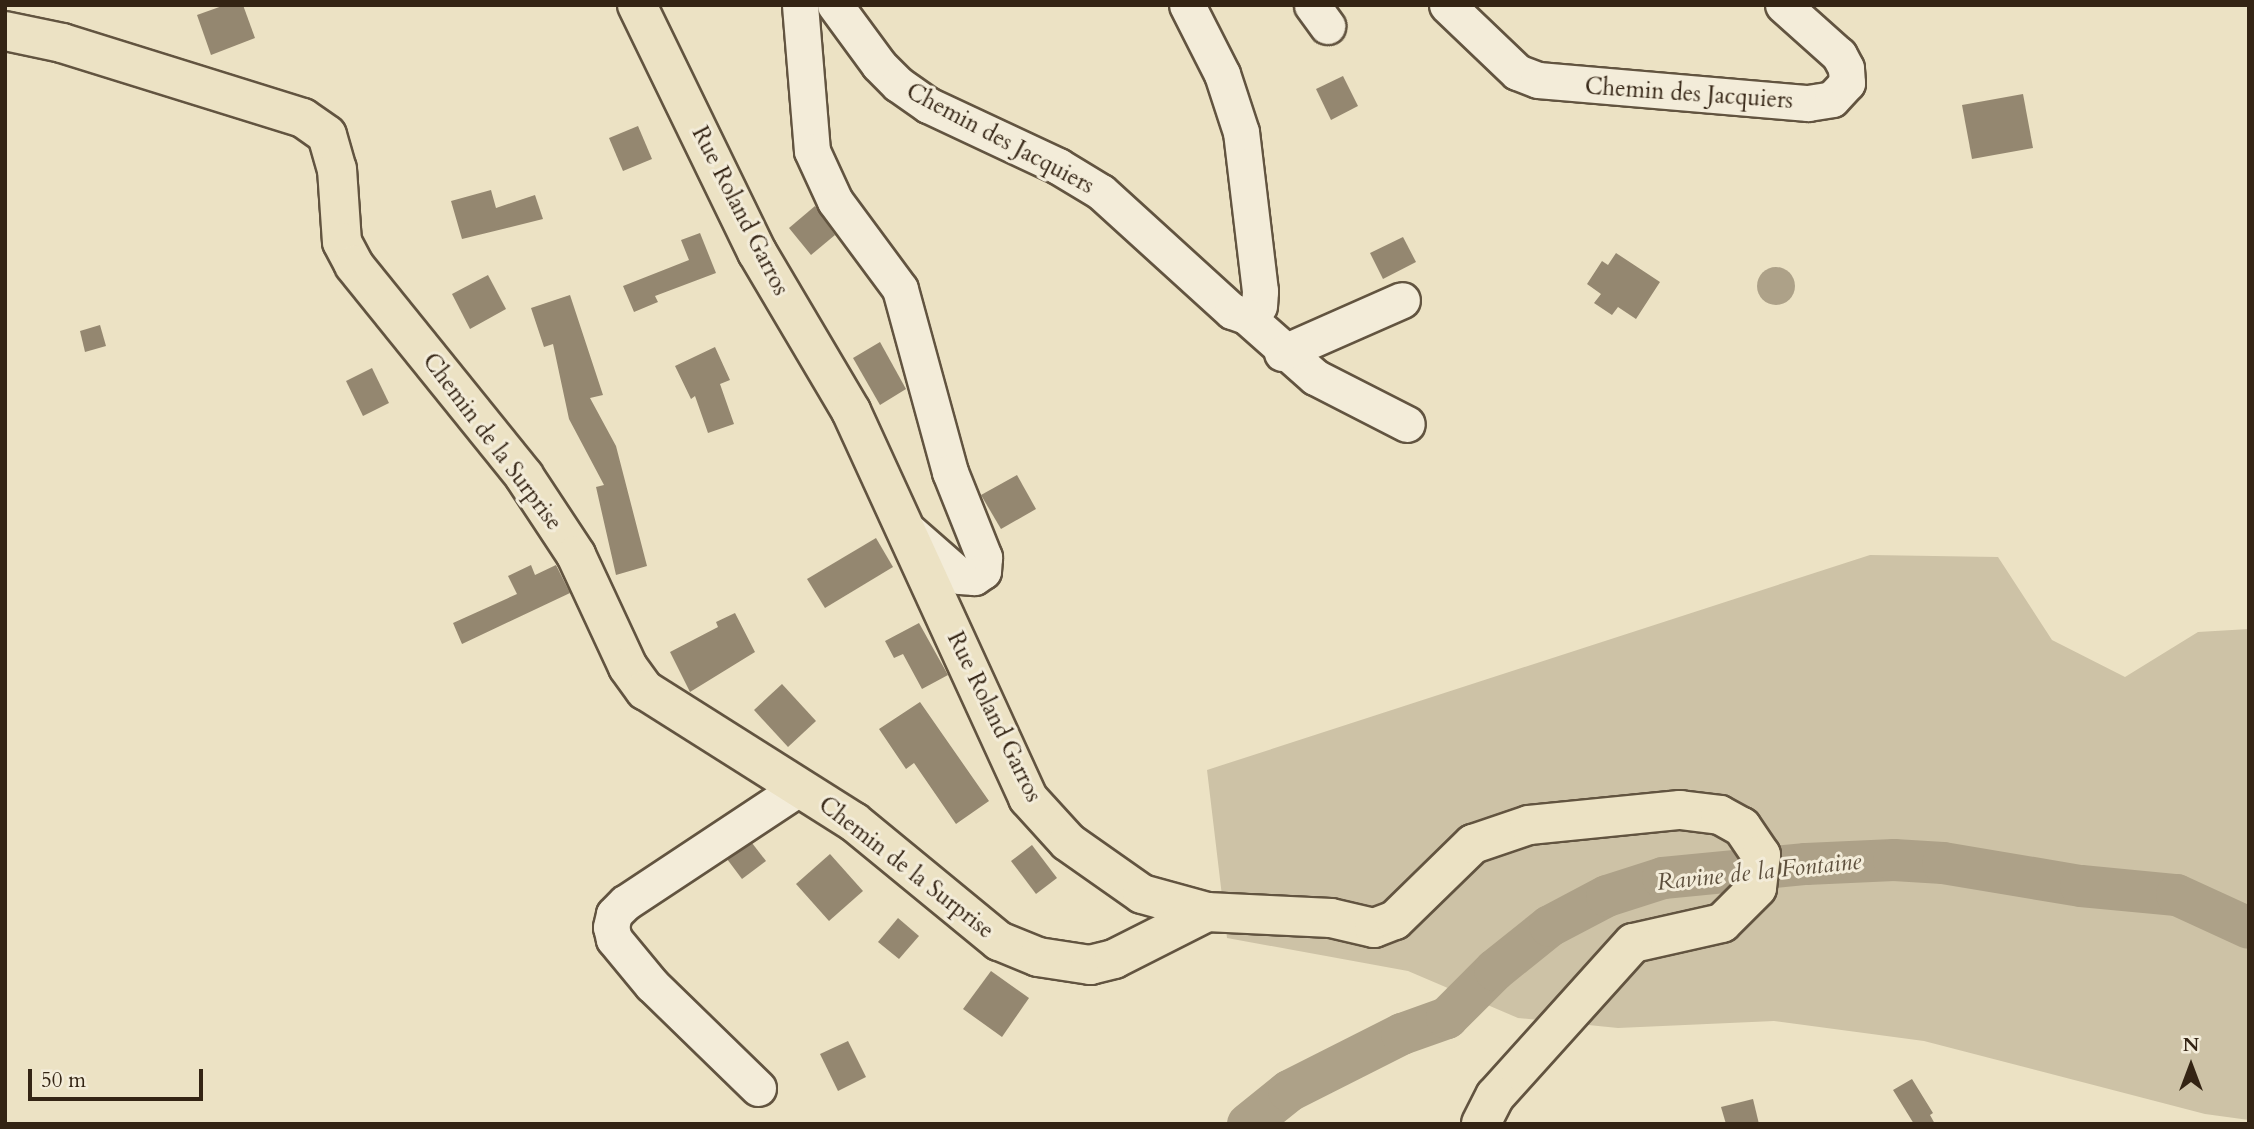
<!DOCTYPE html>
<html>
<head>
<meta charset="utf-8">
<style>
	body { margin:0 }
	#map { position:relative; width:2254px; height:1129px; overflow:hidden; background:#ece2c4; font-family:Cardo,serif }
	div>[style] { position:absolute }
	.green>* { inset:0; background:#cdc2a6 }
	.water>* { inset:0; background:#ada188 }
	.round { border-radius:50% }
	.river>* { height:42px; margin:-21px; padding:0 21px; transform-origin:21px; border-radius:21px; background:#ada188 }
	.building>* { inset:0; background:#948770 }
	.roads { filter:drop-shadow(2px 0 #625440) drop-shadow(-2px 0 #625440) drop-shadow(0 2px #625440) drop-shadow(0 -2px #625440) }
	.minor>* { height:35px; margin:-17.5px; padding:0 17.5px; transform-origin:17.5px; border-radius:17.5px; background:#f3ecd9 }
	.major>* { height:38px; margin:-19px; padding:0 19px; transform-origin:19px; border-radius:19px; background:#ece2c4 }
	span { translate:-50% -50%; white-space:nowrap; text-align:center; line-height:1.15; -webkit-text-stroke:6px #f3ecd9; paint-order:stroke }
	.street-label { font-size:23px; color:#342414 }
	.water-label { font-size:24px; color:#5e503d; font-style:italic }
	.frame { position:absolute; inset:0; border:7px solid #342414; pointer-events:none }
	.north { position:absolute; left:2156px; top:1031px; width:70px; height:70px; -webkit-text-stroke:5px #f3ecd9; paint-order:stroke; rotate:0deg; font-size:19px; font-weight:700; line-height:28px; text-align:center; color:#342414 }
	.north::after { content:''; display:block; margin:auto; width:24px; height:32px; background:#342414; clip-path:polygon(50% 0,100% 100%,50% 72%,0 100%) }
	.scale { position:absolute; left:28px; top:1069px; width:175px; height:32px; box-sizing:border-box; border:4px solid #342414; border-top:0; padding-left:9px; font-size:21px; line-height:24px; white-space:nowrap; color:#342414; -webkit-text-stroke:5px #f3ecd9; paint-order:stroke }
</style>
</head>
<body>
<div id="map">
	<div class="green">
		<div style="clip-path:polygon(1870px 555px,1998px 557px,2052px 640px,2125px 677px,2198px 632px,2249px 629px,2249px 1120px,2205px 1114px,1924px 1041px,1774px 1021px,1618px 1028px,1518px 1018px,1408px 971px,1227px 938px,1207px 770px)"></div>
	</div>
	<div class="water">
		<div class="round" style="left:1757px;top:267px;width:38px;height:38px"></div>
	</div>
	<div class="river">
		<div style="left:1248px;top:1124px;width:53px;rotate:-38.8deg"></div>
		<div style="left:1289px;top:1091px;width:127px;rotate:-26.8deg"></div>
		<div style="left:1402px;top:1034px;width:48px;rotate:-19.6deg"></div>
		<div style="left:1447px;top:1018px;width:68px;rotate:-45deg"></div>
		<div style="left:1495px;top:970px;width:70px;rotate:-38.7deg"></div>
		<div style="left:1550px;top:926px;width:64px;rotate:-27.8deg"></div>
		<div style="left:1607px;top:896px;width:59px;rotate:-17.8deg"></div>
		<div style="left:1663px;top:878px;width:144px;rotate:-5.6deg"></div>
		<div style="left:1806px;top:864px;width:88px;rotate:-2.6deg"></div>
		<div style="left:1894px;top:860px;width:49px;rotate:3.5deg"></div>
		<div style="left:1943px;top:863px;width:140px;rotate:9.5deg"></div>
		<div style="left:2081px;top:886px;width:96px;rotate:5.4deg"></div>
		<div style="left:2177px;top:895px;width:79px;rotate:24.6deg"></div>
	</div>
	<div class="building">
		<div style="clip-path:polygon(225px 5px,243px 5px,255px 38px,211px 55px,197px 15px)"></div>
		<div style="clip-path:polygon(1343px 76px,1358px 106px,1331px 120px,1316px 89px)"></div>
		<div style="clip-path:polygon(2023px 94px,2033px 148px,1972px 159px,1962px 105px)"></div>
		<div style="clip-path:polygon(638px 126px,652px 159px,623px 171px,609px 138px)"></div>
		<div style="clip-path:polygon(491px 190px,496px 208px,535px 195px,543px 219px,462px 239px,451px 201px)"></div>
		<div style="clip-path:polygon(815px 206px,835px 235px,811px 255px,789px 228px)"></div>
		<div style="clip-path:polygon(700px 233px,716px 273px,655px 296px,658px 302px,634px 312px,623px 286px,689px 260px,681px 240px)"></div>
		<div style="clip-path:polygon(1403px 237px,1416px 262px,1383px 279px,1370px 253px)"></div>
		<div style="clip-path:polygon(1616px 253px,1660px 282px,1636px 319px,1618px 307px,1612px 315px,1594px 303px,1601px 294px,1587px 284px,1602px 261px,1608px 265px)"></div>
		<div style="clip-path:polygon(488px 275px,506px 309px,470px 329px,452px 294px)"></div>
		<div style="clip-path:polygon(570px 295px,603px 395px,590px 398px,616px 446px,647px 566px,616px 575px,596px 487px,604px 485px,569px 419px,553px 344px,544px 347px,531px 308px)"></div>
		<div style="clip-path:polygon(100px 325px,106px 346px,85px 352px,80px 331px)"></div>
		<div style="clip-path:polygon(880px 342px,906px 389px,880px 405px,853px 358px)"></div>
		<div style="clip-path:polygon(715px 347px,730px 380px,720px 384px,734px 424px,708px 433px,695px 396px,691px 399px,675px 366px)"></div>
		<div style="clip-path:polygon(372px 368px,389px 403px,363px 416px,346px 381px)"></div>
		<div style="clip-path:polygon(1017px 475px,1036px 509px,1001px 529px,981px 495px)"></div>
		<div style="clip-path:polygon(876px 538px,893px 567px,825px 608px,807px 579px)"></div>
		<div style="clip-path:polygon(531px 565px,535px 575px,556px 565px,570px 593px,462px 644px,453px 623px,517px 594px,508px 576px)"></div>
		<div style="clip-path:polygon(735px 613px,755px 652px,690px 692px,670px 652px,718px 627px,716px 622px)"></div>
		<div style="clip-path:polygon(919px 623px,948px 675px,922px 689px,903px 654px,894px 658px,885px 641px)"></div>
		<div style="clip-path:polygon(782px 684px,816px 721px,788px 747px,754px 710px)"></div>
		<div style="clip-path:polygon(920px 702px,989px 801px,956px 824px,914px 763px,906px 769px,879px 729px)"></div>
		<div style="clip-path:polygon(752px 843px,766px 861px,742px 879px,727px 859px)"></div>
		<div style="clip-path:polygon(1032px 845px,1057px 878px,1036px 894px,1011px 861px)"></div>
		<div style="clip-path:polygon(830px 854px,863px 891px,829px 921px,796px 884px)"></div>
		<div style="clip-path:polygon(898px 918px,919px 936px,899px 959px,878px 942px)"></div>
		<div style="clip-path:polygon(991px 971px,1029px 998px,1002px 1037px,963px 1009px)"></div>
		<div style="clip-path:polygon(848px 1041px,866px 1077px,838px 1091px,820px 1054px)"></div>
		<div style="clip-path:polygon(1912px 1079px,1933px 1113px,1930px 1115px,1935px 1124px,1914px 1124px,1893px 1090px)"></div>
		<div style="clip-path:polygon(1753px 1099px,1759px 1124px,1726px 1124px,1721px 1107px)"></div>
	</div>
	<div class="roads">
		<div class="minor">
			<div style="left:800px;top:5px;width:146px;rotate:85.3deg"></div>
			<div style="left:812px;top:151px;width:55px;rotate:65.3deg"></div>
			<div style="left:835px;top:201px;width:109px;rotate:53.5deg"></div>
			<div style="left:900px;top:289px;width:190px;rotate:74.7deg"></div>
			<div style="left:950px;top:472px;width:92px;rotate:68.2deg"></div>
			<div style="left:984px;top:557px;width:14px;rotate:94deg"></div>
			<div style="left:983px;top:571px;width:11px;rotate:146deg"></div>
			<div style="left:974px;top:577px;width:14px;rotate:-176deg"></div>
			<div style="left:960px;top:576px;width:74px;rotate:-138.8deg"></div>
			<div style="left:835px;top:5px;width:74px;rotate:53.7deg"></div>
			<div style="left:879px;top:65px;width:27px;rotate:45deg"></div>
			<div style="left:898px;top:84px;width:37px;rotate:35deg"></div>
			<div style="left:928px;top:105px;width:144px;rotate:25.1deg"></div>
			<div style="left:1058px;top:166px;width:50px;rotate:31.2deg"></div>
			<div style="left:1101px;top:192px;width:177px;rotate:42.3deg"></div>
			<div style="left:1232px;top:311px;width:15px;rotate:20deg"></div>
			<div style="left:1246px;top:316px;width:16px;rotate:-38deg"></div>
			<div style="left:1259px;top:306px;width:15px;rotate:-86deg"></div>
			<div style="left:1260px;top:291px;width:160px;rotate:-96.8deg"></div>
			<div style="left:1241px;top:132px;width:61px;rotate:-108.1deg"></div>
			<div style="left:1222px;top:74px;width:77px;rotate:-116.9deg"></div>
			<div style="left:1312px;top:5px;width:26px;rotate:54deg"></div>
			<div style="left:1447px;top:5px;width:97px;rotate:43.7deg"></div>
			<div style="left:1517px;top:72px;width:22px;rotate:21deg"></div>
			<div style="left:1538px;top:80px;width:271px;rotate:4.9deg"></div>
			<div style="left:1808px;top:103px;width:24px;rotate:-9deg"></div>
			<div style="left:1832px;top:99px;width:22px;rotate:-47deg"></div>
			<div style="left:1847px;top:83px;width:15px;rotate:-94deg"></div>
			<div style="left:1846px;top:68px;width:15px;rotate:-118deg"></div>
			<div style="left:1839px;top:55px;width:75px;rotate:-138.2deg"></div>
			<div style="left:1246px;top:316px;width:92px;rotate:41.5deg"></div>
			<div style="left:1315px;top:377px;width:103px;rotate:27.1deg"></div>
			<div style="left:1282px;top:353px;width:131px;rotate:-23.8deg"></div>
			<div style="left:758px;top:1088px;width:148px;rotate:-135.8deg"></div>
			<div style="left:652px;top:985px;width:60px;rotate:-129.6deg"></div>
			<div style="left:614px;top:939px;width:12px;rotate:-104deg"></div>
			<div style="left:611px;top:927px;width:13px;rotate:-77deg"></div>
			<div style="left:614px;top:914px;width:16px;rotate:-45deg"></div>
			<div style="left:625px;top:903px;width:210px;rotate:-33.5deg"></div>
		</div>
		<div class="major">
			<div style="left:637px;top:5px;width:275px;rotate:64.1deg"></div>
			<div style="left:757px;top:252px;width:185px;rotate:59.4deg"></div>
			<div style="left:851px;top:411px;width:426px;rotate:65.4deg"></div>
			<div style="left:1028px;top:798px;width:59px;rotate:47.7deg"></div>
			<div style="left:1068px;top:842px;width:90px;rotate:35.1deg"></div>
			<div style="left:1142px;top:894px;width:67px;rotate:15.5deg"></div>
			<div style="left:1207px;top:912px;width:124px;rotate:2.8deg"></div>
			<div style="left:1331px;top:918px;width:44px;rotate:13.1deg"></div>
			<div style="left:1374px;top:928px;width:22px;rotate:-21deg"></div>
			<div style="left:1395px;top:920px;width:109px;rotate:-44.3deg"></div>
			<div style="left:1473px;top:844px;width:59px;rotate:-18.7deg"></div>
			<div style="left:1529px;top:825px;width:152px;rotate:-5.7deg"></div>
			<div style="left:1680px;top:810px;width:40px;rotate:7.1deg"></div>
			<div style="left:1720px;top:815px;width:25px;rotate:29deg"></div>
			<div style="left:1742px;top:827px;width:34px;rotate:56deg"></div>
			<div style="left:1761px;top:855px;width:33px;rotate:97deg"></div>
			<div style="left:1757px;top:888px;width:49px;rotate:135deg"></div>
			<div style="left:1722px;top:923px;width:91px;rotate:167.3deg"></div>
			<div style="left:1633px;top:943px;width:206px;rotate:132deg"></div>
			<div style="left:1495px;top:1096px;width:31px;rotate:117deg"></div>
			<div style="left:5px;top:31px;width:58px;rotate:11.9deg"></div>
			<div style="left:62px;top:43px;width:252px;rotate:17.3deg"></div>
			<div style="left:303px;top:118px;width:29px;rotate:35deg"></div>
			<div style="left:327px;top:135px;width:35px;rotate:74deg"></div>
			<div style="left:337px;top:169px;width:73px;rotate:86.1deg"></div>
			<div style="left:342px;top:242px;width:26px;rotate:62deg"></div>
			<div style="left:354px;top:265px;width:271px;rotate:51.1deg"></div>
			<div style="left:524px;top:476px;width:95px;rotate:56.6deg"></div>
			<div style="left:576px;top:555px;width:123px;rotate:65.1deg"></div>
			<div style="left:628px;top:667px;width:29px;rotate:54deg"></div>
			<div style="left:645px;top:690px;width:247px;rotate:32.3deg"></div>
			<div style="left:854px;top:822px;width:188px;rotate:39.4deg"></div>
			<div style="left:999px;top:941px;width:42px;rotate:22.3deg"></div>
			<div style="left:1038px;top:957px;width:53px;rotate:8.7deg"></div>
			<div style="left:1090px;top:965px;width:25px;rotate:-14deg"></div>
			<div style="left:1114px;top:959px;width:104px;rotate:-26.8deg"></div>
		</div>
	</div>
	<div class="street-label">
		<span style="left:1689px;top:94px;rotate:4deg">Chemin des Jacquiers</span>
		<span style="left:1000px;top:139px;rotate:28deg">Chemin des Jacquiers</span>
		<span style="left:740px;top:211px;rotate:63deg">Rue Roland Garros</span>
		<span style="left:492px;top:442px;rotate:53deg">Chemin de la Surprise</span>
		<span style="left:994px;top:717px;rotate:64deg">Rue Roland Garros</span>
		<span style="left:906px;top:868px;rotate:38deg">Chemin de la Surprise</span>
	</div>
	<div class="water-label">
		<span style="left:1759px;top:872px;rotate:-6deg">Ravine de la Fontaine</span>
	</div>
	<div class="frame"></div>
	<div class="north">N</div>
	<div class="scale">50 m</div>
</div>
</body>
</html>
